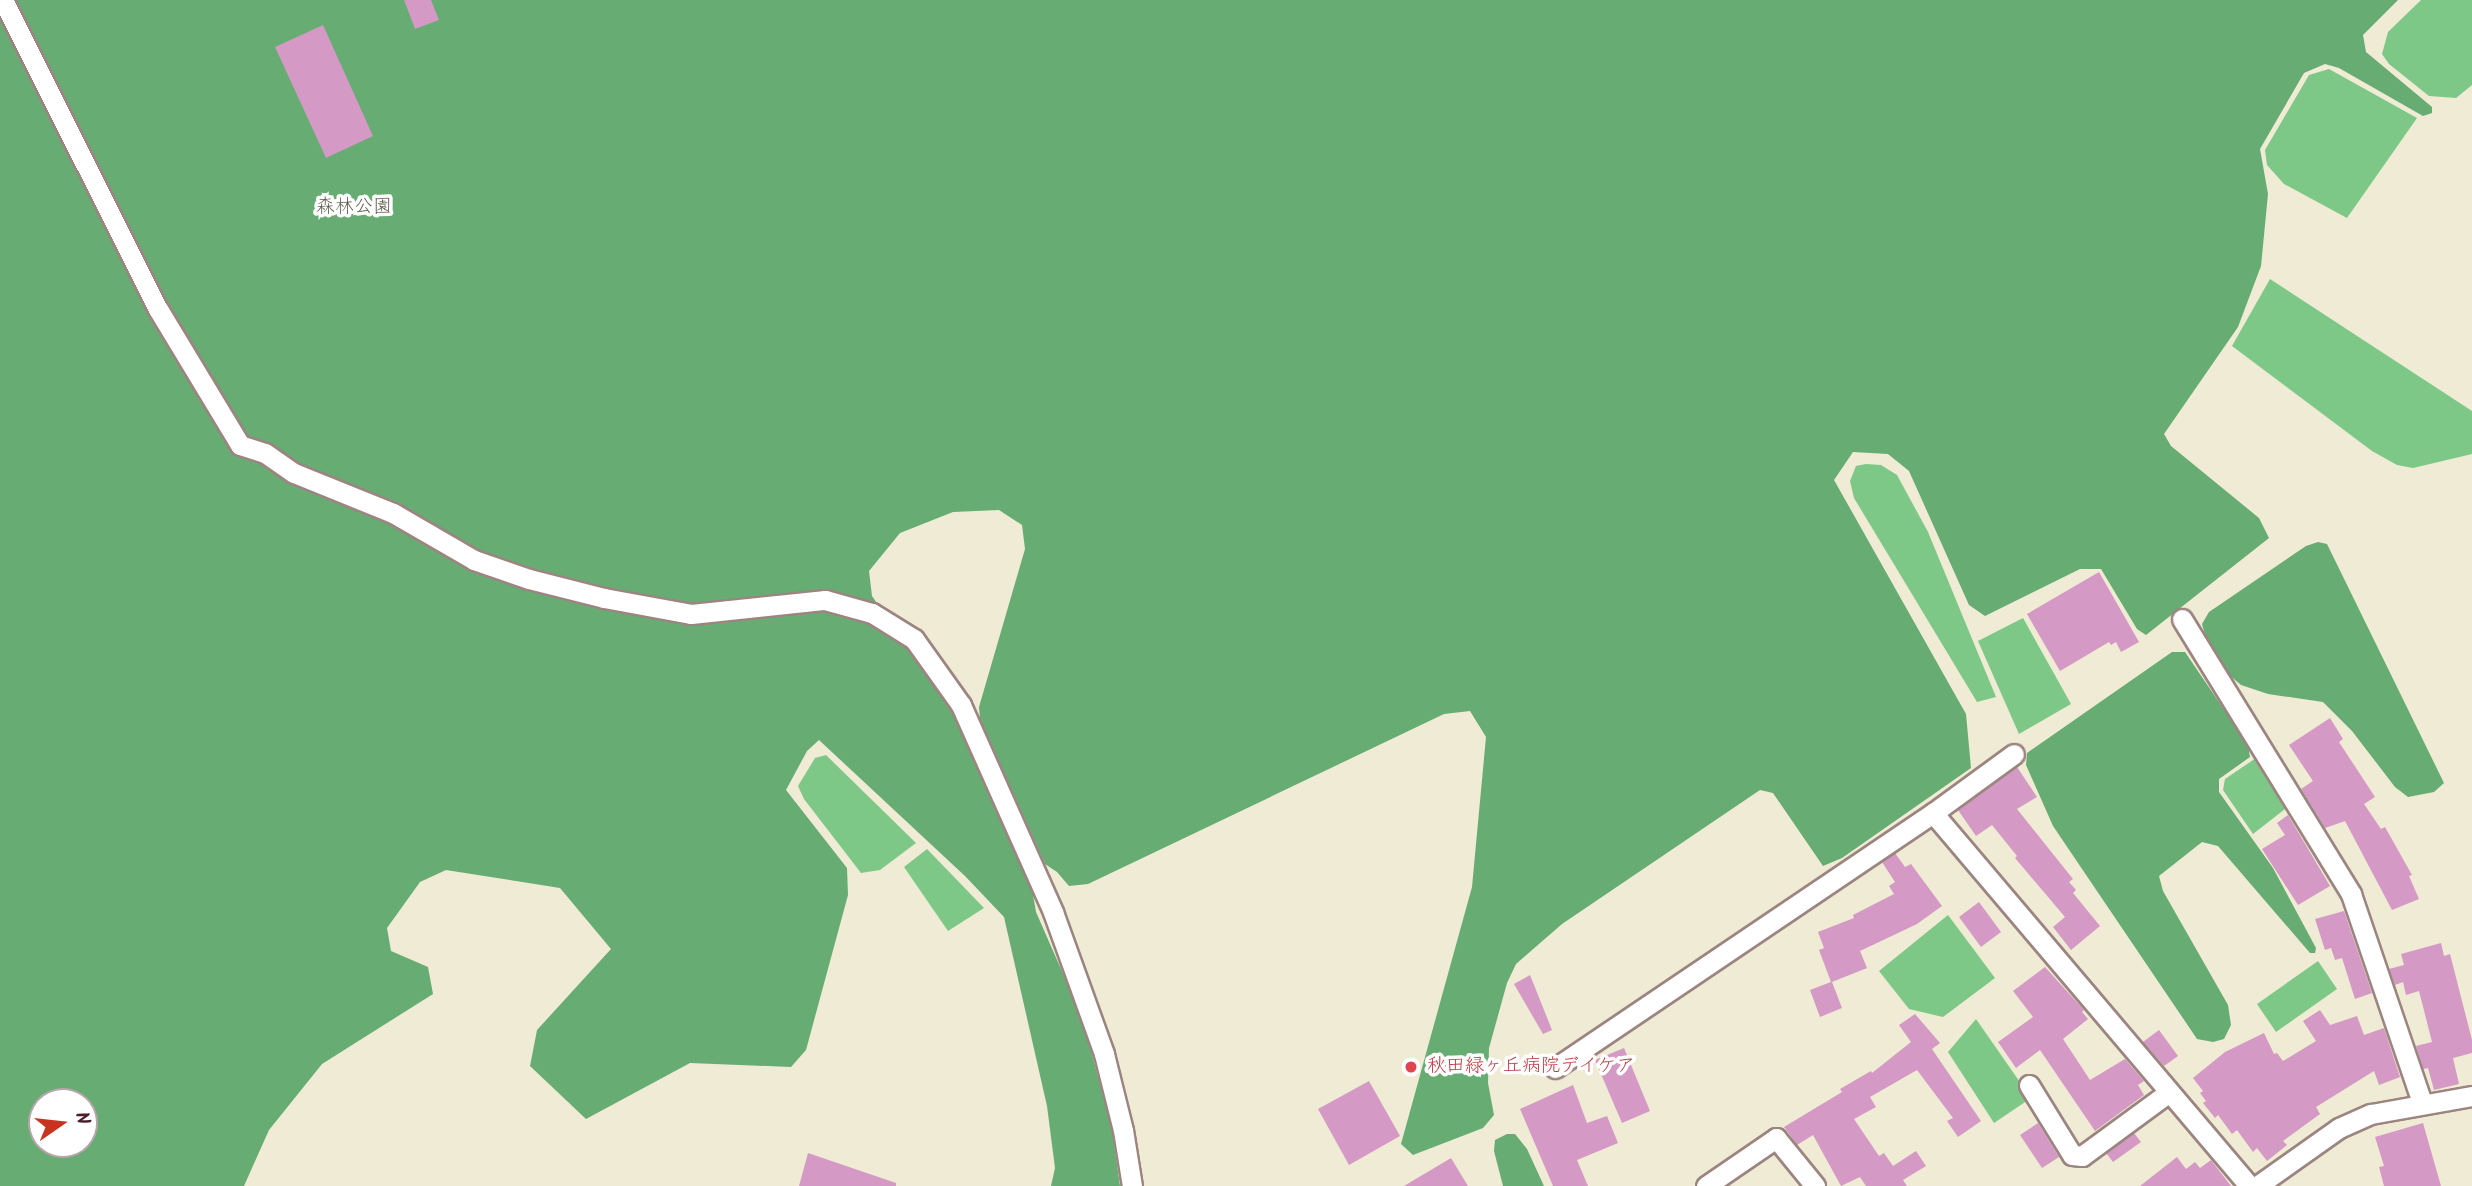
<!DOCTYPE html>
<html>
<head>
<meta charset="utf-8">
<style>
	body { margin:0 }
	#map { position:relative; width:2472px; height:1186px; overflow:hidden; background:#efebd4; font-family:Kalam,"Klee One",sans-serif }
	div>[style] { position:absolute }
	.green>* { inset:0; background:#7dc886 }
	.forest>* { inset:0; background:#66ac73 }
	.building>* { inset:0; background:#d499c4 }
	.roads { filter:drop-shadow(2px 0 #9c8580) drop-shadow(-2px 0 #9c8580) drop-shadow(0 2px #9c8580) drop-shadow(0 -2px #9c8580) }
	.minor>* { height:19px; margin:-9.5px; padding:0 9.5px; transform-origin:9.5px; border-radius:9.5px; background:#fff }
	.dots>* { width:19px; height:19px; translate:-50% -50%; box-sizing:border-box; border:4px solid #fff; border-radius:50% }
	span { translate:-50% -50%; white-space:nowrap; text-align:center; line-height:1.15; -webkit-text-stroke:7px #fff; paint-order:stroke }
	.park-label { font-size:19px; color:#5c5a4b }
	.health-label { font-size:19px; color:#be3a42 }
	.left { translate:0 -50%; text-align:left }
	.north { position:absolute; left:28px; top:1088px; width:70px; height:70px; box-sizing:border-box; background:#fff; border:2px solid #b7a5aa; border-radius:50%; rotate:76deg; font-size:19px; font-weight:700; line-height:28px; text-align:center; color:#4a1f2b }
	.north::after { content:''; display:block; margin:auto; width:24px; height:32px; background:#c8321e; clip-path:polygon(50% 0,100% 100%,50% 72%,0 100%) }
</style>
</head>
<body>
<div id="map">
	<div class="green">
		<div style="clip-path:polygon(2421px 0,2472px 0,2472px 85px,2456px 98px,2429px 96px,2389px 64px,2382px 54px,2388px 32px)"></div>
		<div style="clip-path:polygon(2329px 69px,2417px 118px,2347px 218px,2284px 184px,2267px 165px,2265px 150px,2309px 75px)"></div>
		<div style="clip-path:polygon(2270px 279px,2472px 411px,2472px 454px,2413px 468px,2397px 465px,2372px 451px,2232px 346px)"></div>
		<div style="clip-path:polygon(1866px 464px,1881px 465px,1897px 475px,1928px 532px,1996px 697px,1977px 702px,1854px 498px,1850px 481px,1856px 466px)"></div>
		<div style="clip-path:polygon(2023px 618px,2071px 704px,2019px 734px,1978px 641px)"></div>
		<div style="clip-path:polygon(826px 755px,916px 843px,880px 870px,861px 873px,804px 799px,798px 786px,815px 758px)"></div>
		<div style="clip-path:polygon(2256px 758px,2285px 809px,2253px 834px,2223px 790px,2225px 779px)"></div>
		<div style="clip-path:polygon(927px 849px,984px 908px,948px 931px,904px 867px)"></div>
		<div style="clip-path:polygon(1948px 915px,1995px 978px,1943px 1017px,1909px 1009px,1879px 971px)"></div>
		<div style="clip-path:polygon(2318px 961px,2337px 989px,2276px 1032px,2257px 1004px)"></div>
		<div style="clip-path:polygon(1976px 1019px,2031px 1098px,1994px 1123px,1948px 1052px)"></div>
	</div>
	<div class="forest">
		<div style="clip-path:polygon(evenodd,0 0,2398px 0,2363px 35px,2366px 52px,2432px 107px,2432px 113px,2423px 116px,2339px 68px,2325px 64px,2304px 73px,2260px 149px,2268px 194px,2261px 266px,2238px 327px,2164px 434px,2171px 446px,2259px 518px,2269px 538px,2146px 635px,2137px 629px,2101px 569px,2080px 569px,1985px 616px,1969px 605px,1909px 471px,1888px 454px,1853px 452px,1834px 480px,1966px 714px,1971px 768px,1842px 858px,1823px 866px,1773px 793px,1760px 790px,1562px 924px,1516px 964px,1507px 983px,1489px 1048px,1488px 1083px,1494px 1115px,1483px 1128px,1413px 1155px,1401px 1144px,1472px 887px,1486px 737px,1470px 711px,1444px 714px,1088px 884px,1069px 886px,1057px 872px,1045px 864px,980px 719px,979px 707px,1025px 549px,1022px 525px,999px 510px,953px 512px,900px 533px,869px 571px,872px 596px,949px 707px,992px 784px,1029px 871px,1036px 912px,1082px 1017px,1112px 1129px,1120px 1186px,1051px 1186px,1055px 1168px,1047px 1106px,1004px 917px,965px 876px,819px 740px,807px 751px,786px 790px,847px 868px,848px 895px,806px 1050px,791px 1067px,690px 1063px,586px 1119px,530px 1066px,537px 1030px,611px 949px,560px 888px,446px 870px,420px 882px,387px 928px,391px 951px,428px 967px,433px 994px,322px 1064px,269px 1130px,244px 1186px,0 1186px,0 0,42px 1102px,84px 1102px,84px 1144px,42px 1144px,42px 1102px)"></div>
		<div style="clip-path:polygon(2318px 542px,2327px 544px,2444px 783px,2434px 792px,2408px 797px,2395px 787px,2352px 731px,2323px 702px,2268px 694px,2241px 685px,2227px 673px,2208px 645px,2202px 624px,2209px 612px,2306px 546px)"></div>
		<div style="clip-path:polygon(2172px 652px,2185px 652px,2248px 745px,2250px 757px,2219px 779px,2219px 792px,2273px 868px,2316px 948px,2315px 953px,2310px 953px,2218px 846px,2202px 842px,2159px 876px,2163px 891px,2228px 1005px,2231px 1025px,2224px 1039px,2213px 1042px,2197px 1039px,2053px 826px,2026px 765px,2027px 753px)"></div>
		<div style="clip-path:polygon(1507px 1134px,1515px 1134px,1527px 1149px,1544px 1186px,1503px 1186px,1494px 1151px,1495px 1140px)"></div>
	</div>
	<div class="building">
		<div style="clip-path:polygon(404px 0,431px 0,439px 20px,415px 29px)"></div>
		<div style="clip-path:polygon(323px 25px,373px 136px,326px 158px,275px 47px)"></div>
		<div style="clip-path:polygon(2099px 572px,2139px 642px,2121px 652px,2116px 642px,2111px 645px,2109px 642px,2060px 671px,2027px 614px)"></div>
		<div style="clip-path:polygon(2330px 718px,2343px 739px,2339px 742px,2375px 797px,2364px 804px,2381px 829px,2385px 827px,2412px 875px,2409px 876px,2419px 899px,2392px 910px,2345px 821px,2325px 828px,2301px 789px,2313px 781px,2289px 745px)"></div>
		<div style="clip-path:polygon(2017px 767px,2037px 797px,2017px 809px,2073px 879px,2069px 882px,2076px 890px,2073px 893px,2100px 926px,2071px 950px,2053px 927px,2065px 917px,2015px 858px,2017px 856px,1992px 825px,1976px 836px,1958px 810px)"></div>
		<div style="clip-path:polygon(2288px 815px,2330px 886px,2298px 905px,2262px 849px,2285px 835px,2277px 823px)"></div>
		<div style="clip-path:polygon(1895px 853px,1905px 867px,1911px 864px,1942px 906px,1917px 924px,1860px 951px,1867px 968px,1832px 982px,1842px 1008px,1820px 1017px,1810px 990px,1831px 982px,1819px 950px,1824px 948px,1818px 932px,1854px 918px,1853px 915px,1894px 894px,1889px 886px,1895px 882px,1882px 862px)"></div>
		<div style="clip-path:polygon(1979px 902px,2001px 932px,1981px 947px,1959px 917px)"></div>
		<div style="clip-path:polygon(2344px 911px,2372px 993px,2355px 999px,2342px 958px,2335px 960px,2331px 948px,2325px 950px,2315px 919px)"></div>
		<div style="clip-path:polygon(2441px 943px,2444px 956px,2450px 954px,2472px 1040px,2472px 1053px,2453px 1058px,2459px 1084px,2434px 1090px,2428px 1068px,2423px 1069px,2416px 1046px,2432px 1042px,2419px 991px,2406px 995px,2403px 982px,2395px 985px,2389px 969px,2404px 965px,2401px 954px)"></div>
		<div style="clip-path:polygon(2045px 967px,2084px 1010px,2082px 1012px,2088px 1019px,2063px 1039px,2090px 1080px,2125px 1059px,2144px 1081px,2138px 1085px,2144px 1095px,2095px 1131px,2040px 1050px,2016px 1068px,1998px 1042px,2033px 1017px,2013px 991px)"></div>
		<div style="clip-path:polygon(1530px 975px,1552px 1030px,1543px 1034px,1514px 984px)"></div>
		<div style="clip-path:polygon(2320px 1010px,2330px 1025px,2357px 1016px,2364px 1035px,2384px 1028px,2400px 1077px,2379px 1085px,2374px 1071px,2316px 1107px,2320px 1114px,2283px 1141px,2287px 1145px,2267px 1161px,2257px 1148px,2253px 1152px,2237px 1130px,2232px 1134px,2218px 1115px,2215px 1118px,2203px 1103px,2206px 1101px,2200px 1093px,2203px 1091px,2193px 1078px,2225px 1052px,2264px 1033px,2274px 1054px,2277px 1053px,2283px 1061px,2316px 1041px,2303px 1021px)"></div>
		<div style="clip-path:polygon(1915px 1014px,1940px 1043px,1932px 1049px,1981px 1121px,1958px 1137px,1947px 1121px,1953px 1118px,1917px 1070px,1870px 1097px,1876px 1107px,1854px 1119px,1879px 1156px,1884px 1153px,1893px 1166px,1916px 1151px,1926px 1166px,1903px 1180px,1907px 1186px,1866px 1186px,1860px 1177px,1841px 1186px,1813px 1135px,1797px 1145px,1784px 1127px,1842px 1092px,1840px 1089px,1871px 1071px,1872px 1073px,1911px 1042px,1899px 1025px)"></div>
		<div style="clip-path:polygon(2159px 1030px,2178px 1056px,2164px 1066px,2143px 1042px)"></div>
		<div style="clip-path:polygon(1624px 1048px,1650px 1111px,1622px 1123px,1595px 1060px)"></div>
		<div style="clip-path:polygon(1369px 1081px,1400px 1136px,1349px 1165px,1318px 1109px)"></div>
		<div style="clip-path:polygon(1573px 1085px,1587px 1123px,1607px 1116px,1618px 1143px,1577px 1160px,1588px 1186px,1553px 1186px,1520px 1109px)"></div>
		<div style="clip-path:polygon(2038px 1123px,2059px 1157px,2042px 1168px,2020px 1135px)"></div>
		<div style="clip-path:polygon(2423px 1123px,2441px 1186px,2384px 1186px,2379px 1167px,2384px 1166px,2375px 1137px)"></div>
		<div style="clip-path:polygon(2134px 1133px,2141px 1142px,2113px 1162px,2106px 1153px)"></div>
		<div style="clip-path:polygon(808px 1153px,896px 1183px,896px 1186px,799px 1186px)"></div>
		<div style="clip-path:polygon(2177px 1157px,2186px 1169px,2195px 1162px,2200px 1168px,2211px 1160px,2231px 1186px,2140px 1186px)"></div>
		<div style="clip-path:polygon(1451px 1158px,1468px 1186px,1404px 1186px)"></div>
	</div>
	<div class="roads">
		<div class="minor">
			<div style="left:3px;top:0;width:346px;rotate:63.4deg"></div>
			<div style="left:158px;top:309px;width:159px;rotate:58.9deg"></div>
			<div style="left:240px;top:445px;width:26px;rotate:18deg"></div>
			<div style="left:265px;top:453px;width:35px;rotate:35deg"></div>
			<div style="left:294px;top:473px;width:107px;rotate:22deg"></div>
			<div style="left:393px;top:513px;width:94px;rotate:30.1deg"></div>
			<div style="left:474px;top:560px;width:58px;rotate:19.1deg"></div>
			<div style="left:529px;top:579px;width:77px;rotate:14.2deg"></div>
			<div style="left:604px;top:598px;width:88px;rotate:10.4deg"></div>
			<div style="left:691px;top:614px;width:135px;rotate:-6deg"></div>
			<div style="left:825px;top:600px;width:49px;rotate:15.5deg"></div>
			<div style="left:872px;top:613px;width:49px;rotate:31.8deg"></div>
			<div style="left:914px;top:639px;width:81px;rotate:54.5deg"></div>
			<div style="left:961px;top:705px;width:227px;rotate:66deg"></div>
			<div style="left:1053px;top:912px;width:151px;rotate:70.2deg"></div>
			<div style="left:1104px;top:1054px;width:78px;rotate:76deg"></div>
			<div style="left:1123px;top:1130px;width:57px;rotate:80.9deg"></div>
			<div style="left:2182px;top:619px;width:323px;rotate:58.4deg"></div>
			<div style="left:2351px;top:894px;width:221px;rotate:71.2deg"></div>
			<div style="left:1933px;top:813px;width:489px;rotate:49.7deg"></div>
			<div style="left:1555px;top:1068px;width:456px;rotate:-34deg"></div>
			<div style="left:1933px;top:813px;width:100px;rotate:-36.1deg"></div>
			<div style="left:2029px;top:1085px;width:82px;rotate:58.4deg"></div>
			<div style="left:2072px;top:1155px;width:10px;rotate:6deg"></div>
			<div style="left:2082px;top:1156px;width:108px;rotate:-36.3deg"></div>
			<div style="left:1706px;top:1186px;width:85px;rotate:-34.4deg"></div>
			<div style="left:1776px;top:1138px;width:62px;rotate:50.9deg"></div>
			<div style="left:2257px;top:1186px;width:100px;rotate:-35.3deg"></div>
			<div style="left:2339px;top:1128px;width:35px;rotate:-24deg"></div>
			<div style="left:2371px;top:1114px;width:103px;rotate:-10.1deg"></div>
		</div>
	</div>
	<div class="dots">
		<div style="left:1411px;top:1067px;background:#e0444e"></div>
	</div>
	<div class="park-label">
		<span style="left:354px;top:208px">森林公園</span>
	</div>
	<div class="health-label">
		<span class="left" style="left:1427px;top:1067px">秋田緑ヶ丘病院デイケア</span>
	</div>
	<div class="north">N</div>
</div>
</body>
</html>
